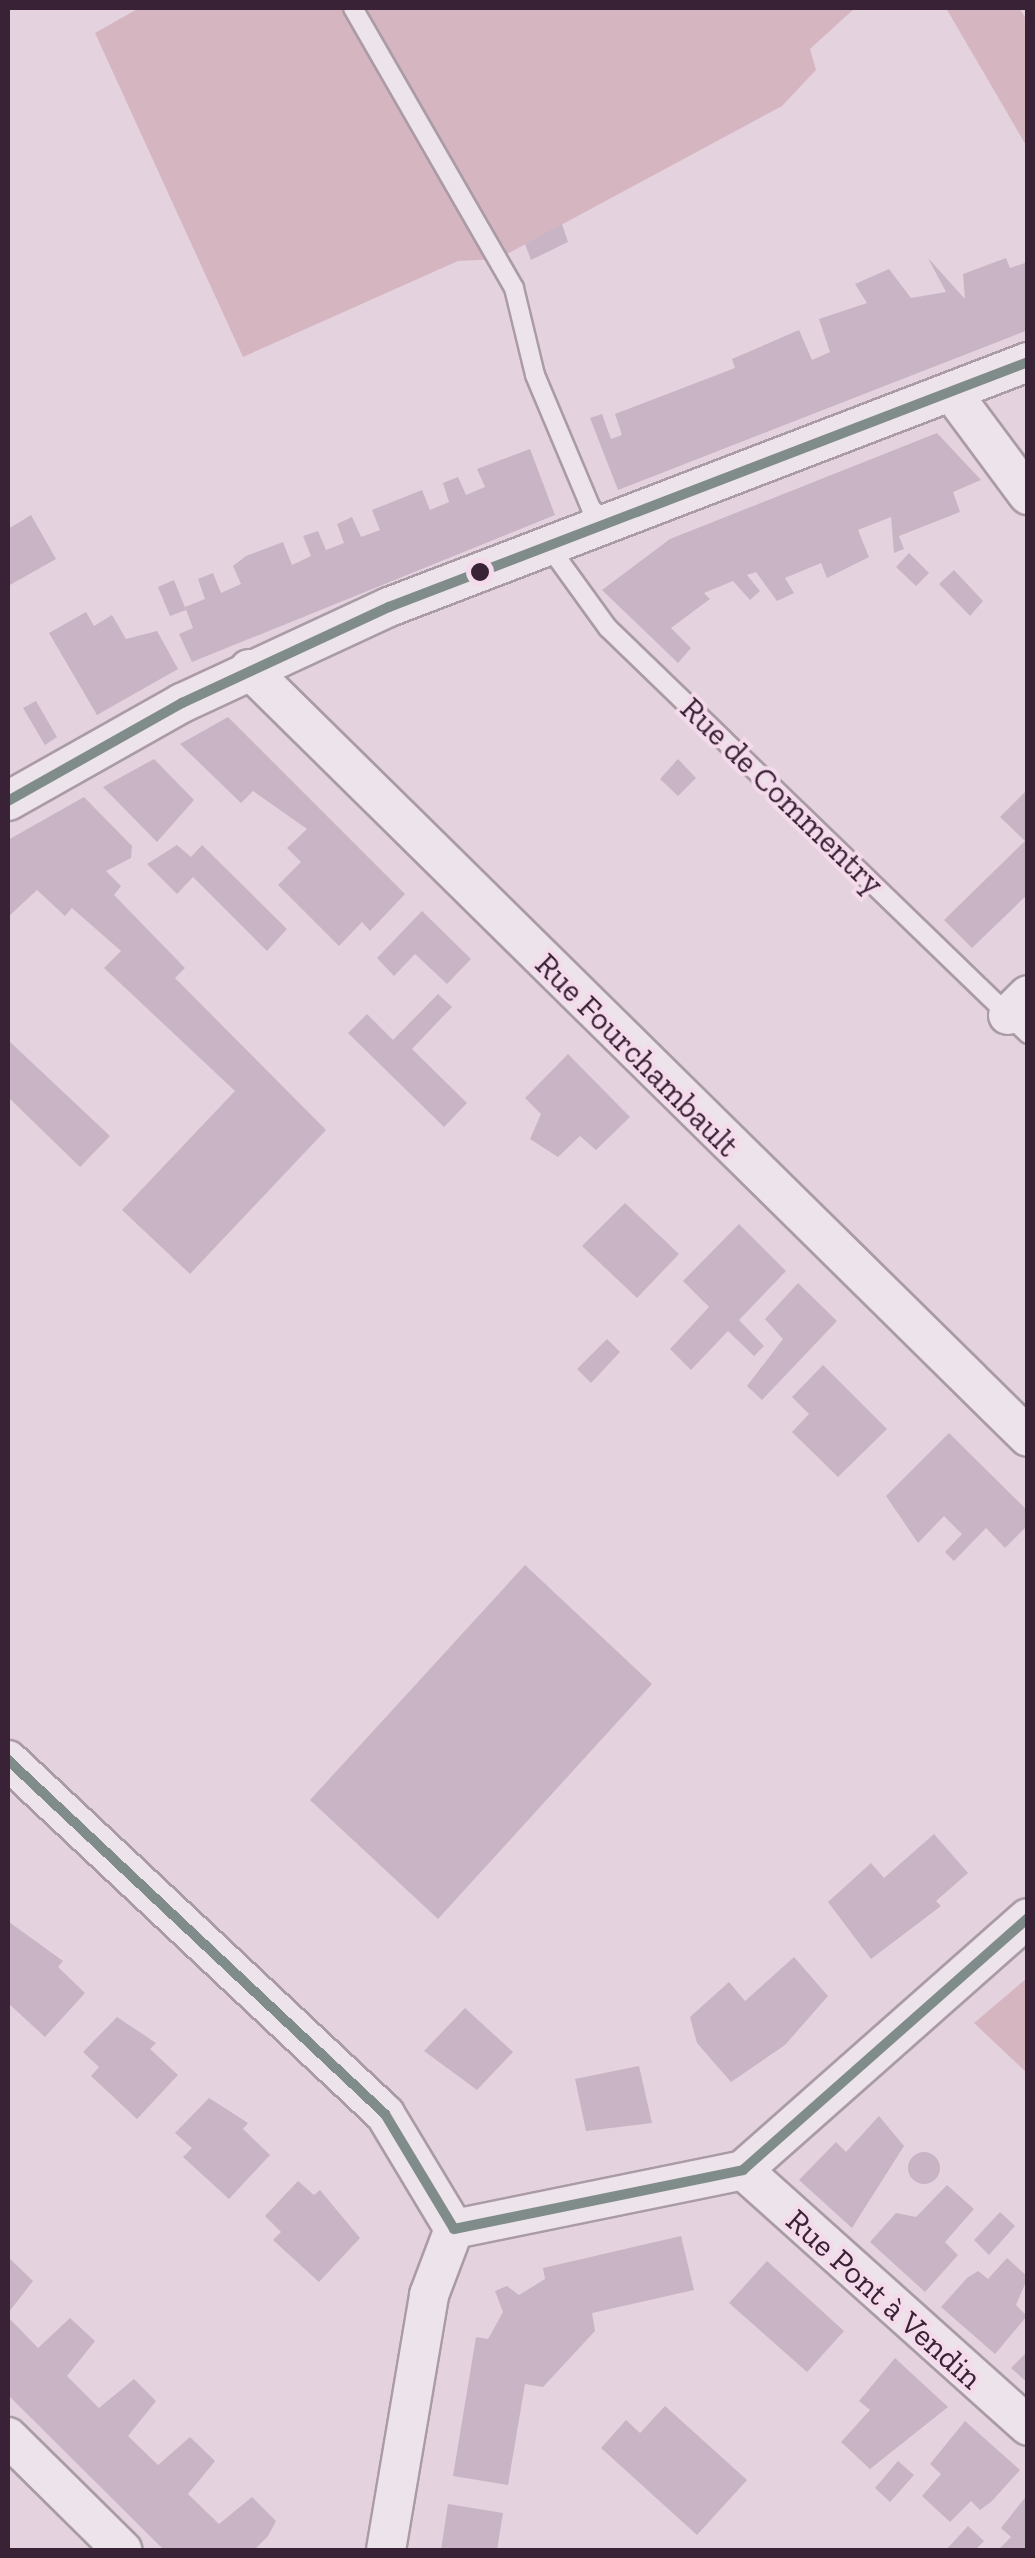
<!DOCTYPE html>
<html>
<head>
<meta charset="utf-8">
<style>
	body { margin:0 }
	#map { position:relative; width:1035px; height:2558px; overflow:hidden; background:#e4d3de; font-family:"Zilla Slab",serif }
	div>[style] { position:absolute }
	.green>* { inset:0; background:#d5b6c0 }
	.building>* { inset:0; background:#c8b4c4 }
	.round { border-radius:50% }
	.roads { filter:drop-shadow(2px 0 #aa9ba6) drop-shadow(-2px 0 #aa9ba6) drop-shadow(0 2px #aa9ba6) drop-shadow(0 -2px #aa9ba6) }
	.lane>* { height:18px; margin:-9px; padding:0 9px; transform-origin:9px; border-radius:9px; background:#ede3ea }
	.street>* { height:38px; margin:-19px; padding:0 19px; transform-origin:19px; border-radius:19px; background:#ede3ea }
	.bus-1>* { height:10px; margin:-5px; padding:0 5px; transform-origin:5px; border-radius:5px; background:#808c89 }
	.dots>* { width:28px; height:28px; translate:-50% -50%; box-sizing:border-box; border:5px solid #f4daea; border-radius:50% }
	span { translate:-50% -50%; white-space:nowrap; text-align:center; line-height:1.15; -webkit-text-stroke:8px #f4daea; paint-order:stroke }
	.street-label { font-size:32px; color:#392236 }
	.frame { position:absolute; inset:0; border:10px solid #392236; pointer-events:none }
</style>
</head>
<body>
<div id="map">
	<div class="green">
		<div style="clip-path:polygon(139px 8px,855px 8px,810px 49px,816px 70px,782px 106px,498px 259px,458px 261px,243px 357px,95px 33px)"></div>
		<div style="clip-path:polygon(946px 8px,1019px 8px,1027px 20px,1027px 147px)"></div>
		<div style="clip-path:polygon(1027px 1978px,1027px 2073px,974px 2023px)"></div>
	</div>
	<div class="building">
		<div style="clip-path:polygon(562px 224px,568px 242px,531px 260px,525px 244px)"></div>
		<div style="clip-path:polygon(928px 258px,965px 299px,963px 274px,1006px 258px,1010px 268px,1028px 262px,1028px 330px,618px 490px,590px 418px,602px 414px,611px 439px,622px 435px,615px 414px,735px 368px,732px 359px,799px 330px,812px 360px,830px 352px,819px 319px,867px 303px,855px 284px,889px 269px,911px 298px,946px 292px)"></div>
		<div style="clip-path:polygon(937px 433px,981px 480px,953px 492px,960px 512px,899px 536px,904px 549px,894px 553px,891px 517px,858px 530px,869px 557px,827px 578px,821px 563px,785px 578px,794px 593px,777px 601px,756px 572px,747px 575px,760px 591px,750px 600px,733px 581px,704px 593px,710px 599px,671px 628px,691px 648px,678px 663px,602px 590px,670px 539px)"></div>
		<div style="clip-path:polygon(530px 449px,555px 515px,192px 662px,179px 634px,193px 628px,185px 607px,205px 599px,198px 579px,213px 573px,221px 593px,241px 584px,233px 566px,246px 556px,283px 542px,292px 565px,311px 556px,303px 536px,318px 531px,326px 550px,344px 543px,337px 524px,352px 517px,361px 537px,380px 530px,372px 510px,422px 490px,430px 510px,449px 502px,443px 483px,458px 477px,466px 495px,485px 487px,477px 469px)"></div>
		<div style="clip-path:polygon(31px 515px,56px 559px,8px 586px,8px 529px)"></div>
		<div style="clip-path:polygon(909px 553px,929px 573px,916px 586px,896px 567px)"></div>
		<div style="clip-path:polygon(954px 570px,983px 601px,970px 616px,939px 584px)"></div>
		<div style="clip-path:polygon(174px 580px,186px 610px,170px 616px,158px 587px)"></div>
		<div style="clip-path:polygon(86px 612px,94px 626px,112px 615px,126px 639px,157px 631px,178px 669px,97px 715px,49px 633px)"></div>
		<div style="clip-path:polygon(36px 701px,57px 737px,45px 745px,23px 708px)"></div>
		<div style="clip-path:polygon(228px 717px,405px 894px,370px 931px,362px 922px,339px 946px,278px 885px,301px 862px,287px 848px,307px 829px,253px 791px,241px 803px,180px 744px)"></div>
		<div style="clip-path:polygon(154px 759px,194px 800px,157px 842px,103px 787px)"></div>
		<div style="clip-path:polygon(678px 759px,696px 778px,678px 796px,660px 779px)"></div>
		<div style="clip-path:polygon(1028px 789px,1028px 894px,972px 948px,944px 920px,1025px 841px,1000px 817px)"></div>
		<div style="clip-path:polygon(84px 797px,132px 846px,131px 858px,106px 871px,121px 886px,114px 895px,185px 968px,175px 978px,326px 1130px,190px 1274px,122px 1210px,235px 1091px,104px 968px,121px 951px,72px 908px,65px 916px,37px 890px,8px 917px,8px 840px)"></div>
		<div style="clip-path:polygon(177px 845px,191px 857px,202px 845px,287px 929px,267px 951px,193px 877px,177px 894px,147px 864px)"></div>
		<div style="clip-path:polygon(422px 911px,471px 959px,447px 984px,415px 954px,394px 976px,377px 958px)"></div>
		<div style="clip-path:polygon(438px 994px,452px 1007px,412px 1049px,467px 1103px,444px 1127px,348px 1033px,367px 1014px,393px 1040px)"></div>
		<div style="clip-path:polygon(8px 1040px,110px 1136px,80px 1167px,8px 1097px)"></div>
		<div style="clip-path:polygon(568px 1054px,630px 1117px,596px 1150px,580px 1136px,558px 1157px,530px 1139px,541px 1114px,525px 1098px)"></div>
		<div style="clip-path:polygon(625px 1203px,679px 1254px,637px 1298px,582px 1246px)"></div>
		<div style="clip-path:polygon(739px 1224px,786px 1271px,739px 1320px,764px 1346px,754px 1356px,728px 1331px,691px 1370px,670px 1349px,709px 1307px,683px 1281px)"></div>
		<div style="clip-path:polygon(798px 1283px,837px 1321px,762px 1400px,747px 1386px,783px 1339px,765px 1319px)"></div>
		<div style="clip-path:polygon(607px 1339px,620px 1352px,591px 1383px,577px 1369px)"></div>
		<div style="clip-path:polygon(823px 1365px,887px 1429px,838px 1477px,792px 1432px,809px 1414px,792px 1397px)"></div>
		<div style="clip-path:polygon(949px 1433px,1028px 1511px,1028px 1525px,1005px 1548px,986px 1528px,954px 1561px,945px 1552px,962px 1534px,944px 1516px,918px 1543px,886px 1496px)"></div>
		<div style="clip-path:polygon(525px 1565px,652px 1684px,438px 1919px,310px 1800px)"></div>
		<div style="clip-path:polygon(934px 1834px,968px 1873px,936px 1901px,941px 1906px,871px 1959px,828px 1902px,871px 1863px,884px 1878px)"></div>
		<div style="clip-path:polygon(8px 1910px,9px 1922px,63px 1961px,58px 1967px,85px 1993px,45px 2037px,8px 2003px)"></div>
		<div style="clip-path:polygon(794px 1957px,828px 1996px,785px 2045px,731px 2082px,697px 2043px,690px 2017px,729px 1982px,745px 2001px)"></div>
		<div style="clip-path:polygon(465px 2008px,513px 2052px,477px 2090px,424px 2051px)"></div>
		<div style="clip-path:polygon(117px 2017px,156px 2043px,150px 2049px,178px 2075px,137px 2119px,91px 2076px,99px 2067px,83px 2052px)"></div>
		<div style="clip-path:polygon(639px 2066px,652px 2123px,586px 2131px,575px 2079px)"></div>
		<div style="clip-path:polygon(209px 2098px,248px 2123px,243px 2129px,270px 2155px,229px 2199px,183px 2157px,192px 2148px,175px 2133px)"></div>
		<div style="clip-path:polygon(879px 2116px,904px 2146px,852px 2228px,799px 2180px,836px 2142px,846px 2152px)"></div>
		<div class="round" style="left:908px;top:2152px;width:32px;height:32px"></div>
		<div style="clip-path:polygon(298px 2181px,314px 2195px,320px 2190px,360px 2238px,319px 2282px,273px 2240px,281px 2232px,265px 2216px)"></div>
		<div style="clip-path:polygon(947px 2185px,974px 2209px,945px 2242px,958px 2255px,925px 2292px,870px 2242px,896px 2213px,916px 2217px)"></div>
		<div style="clip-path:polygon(1000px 2212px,1015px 2226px,989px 2255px,974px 2240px)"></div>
		<div style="clip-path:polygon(681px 2236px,694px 2290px,592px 2313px,595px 2331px,543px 2387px,525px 2384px,508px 2485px,453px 2476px,476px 2337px,488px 2339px,503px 2312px,495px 2291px,507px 2286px,519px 2295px,545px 2279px,543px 2268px)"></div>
		<div style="clip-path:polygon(8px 2257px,33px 2281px,8px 2313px)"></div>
		<div style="clip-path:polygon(1007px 2258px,1028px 2277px,1016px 2305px,1027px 2316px,995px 2354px,941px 2307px,967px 2278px,978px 2271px,988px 2279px)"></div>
		<div style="clip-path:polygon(767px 2261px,844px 2331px,807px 2372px,729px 2303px)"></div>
		<div style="clip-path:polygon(8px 2317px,38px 2348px,70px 2318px,95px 2341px,67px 2376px,99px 2408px,134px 2379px,156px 2401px,128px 2436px,158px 2465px,190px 2437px,215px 2461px,188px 2494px,219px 2524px,252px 2497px,276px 2521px,268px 2536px,254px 2550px,164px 2550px,8px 2395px)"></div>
		<div style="clip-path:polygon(1028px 2351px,1028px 2383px,1011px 2368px)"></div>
		<div style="clip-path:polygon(895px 2358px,948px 2407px,870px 2469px,841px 2442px,870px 2410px,859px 2401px)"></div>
		<div style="clip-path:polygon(665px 2406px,747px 2480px,697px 2535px,601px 2448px,626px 2420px,640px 2433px)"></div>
		<div style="clip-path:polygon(965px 2421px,1020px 2470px,991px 2502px,980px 2510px,971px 2501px,950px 2522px,922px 2496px,941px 2474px,930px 2464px)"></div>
		<div style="clip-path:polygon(898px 2461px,914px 2475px,890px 2502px,875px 2488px)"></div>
		<div style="clip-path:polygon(1028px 2494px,1028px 2550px,998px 2550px,1011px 2537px,1001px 2528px)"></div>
		<div style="clip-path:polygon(448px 2504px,503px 2513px,497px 2550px,441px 2550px)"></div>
		<div style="clip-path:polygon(968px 2526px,984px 2541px,975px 2550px,946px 2550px)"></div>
	</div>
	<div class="roads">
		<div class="lane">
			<div style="left:353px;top:8px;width:323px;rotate:60.1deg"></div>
			<div style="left:514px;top:288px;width:89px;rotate:76.4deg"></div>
			<div style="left:535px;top:375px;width:144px;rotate:67.2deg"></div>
			<div style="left:591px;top:508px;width:20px;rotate:45deg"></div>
			<div style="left:550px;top:548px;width:99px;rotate:54.1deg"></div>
			<div style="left:608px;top:628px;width:584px;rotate:44.03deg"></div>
		</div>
		<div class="street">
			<div style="left:953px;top:394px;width:126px;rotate:53.4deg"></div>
			<div style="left:249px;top:669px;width:1094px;rotate:44.59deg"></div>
			<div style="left:8px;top:801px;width:200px;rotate:-29.4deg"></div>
			<div style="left:182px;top:703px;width:228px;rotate:-24.9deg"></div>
			<div style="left:389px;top:607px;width:684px;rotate:-20.98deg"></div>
			<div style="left:1008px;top:1015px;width:28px;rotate:-45deg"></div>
			<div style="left:8px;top:1760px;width:517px;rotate:43.2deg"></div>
			<div style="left:385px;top:2114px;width:134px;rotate:59deg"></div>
			<div style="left:743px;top:2170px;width:383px;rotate:41.9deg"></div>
			<div style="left:454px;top:2229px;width:295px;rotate:-11.5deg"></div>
			<div style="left:743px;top:2170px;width:380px;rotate:-41.5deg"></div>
			<div style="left:8px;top:2437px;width:161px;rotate:44.7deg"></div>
			<div style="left:386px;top:2550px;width:259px;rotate:-80.4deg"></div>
			<div style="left:429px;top:2295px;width:71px;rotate:-69.3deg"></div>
		</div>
	</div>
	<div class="bus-1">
		<div style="left:8px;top:801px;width:200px;rotate:-29.4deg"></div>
		<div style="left:182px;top:703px;width:228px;rotate:-24.9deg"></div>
		<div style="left:389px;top:607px;width:684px;rotate:-20.98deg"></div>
		<div style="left:8px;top:1760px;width:517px;rotate:43.2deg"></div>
		<div style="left:385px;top:2114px;width:134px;rotate:59deg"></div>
		<div style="left:454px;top:2229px;width:295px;rotate:-11.5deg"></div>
		<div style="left:743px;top:2170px;width:380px;rotate:-41.5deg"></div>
	</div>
	<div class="dots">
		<div style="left:480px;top:572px;background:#392236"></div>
	</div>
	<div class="street-label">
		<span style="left:782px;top:796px;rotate:44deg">Rue de Commentry</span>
		<span style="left:637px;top:1055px;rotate:45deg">Rue Fourchambault</span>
		<span style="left:884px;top:2299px;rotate:42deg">Rue Pont à Vendin</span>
	</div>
	<div class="frame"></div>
</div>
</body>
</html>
